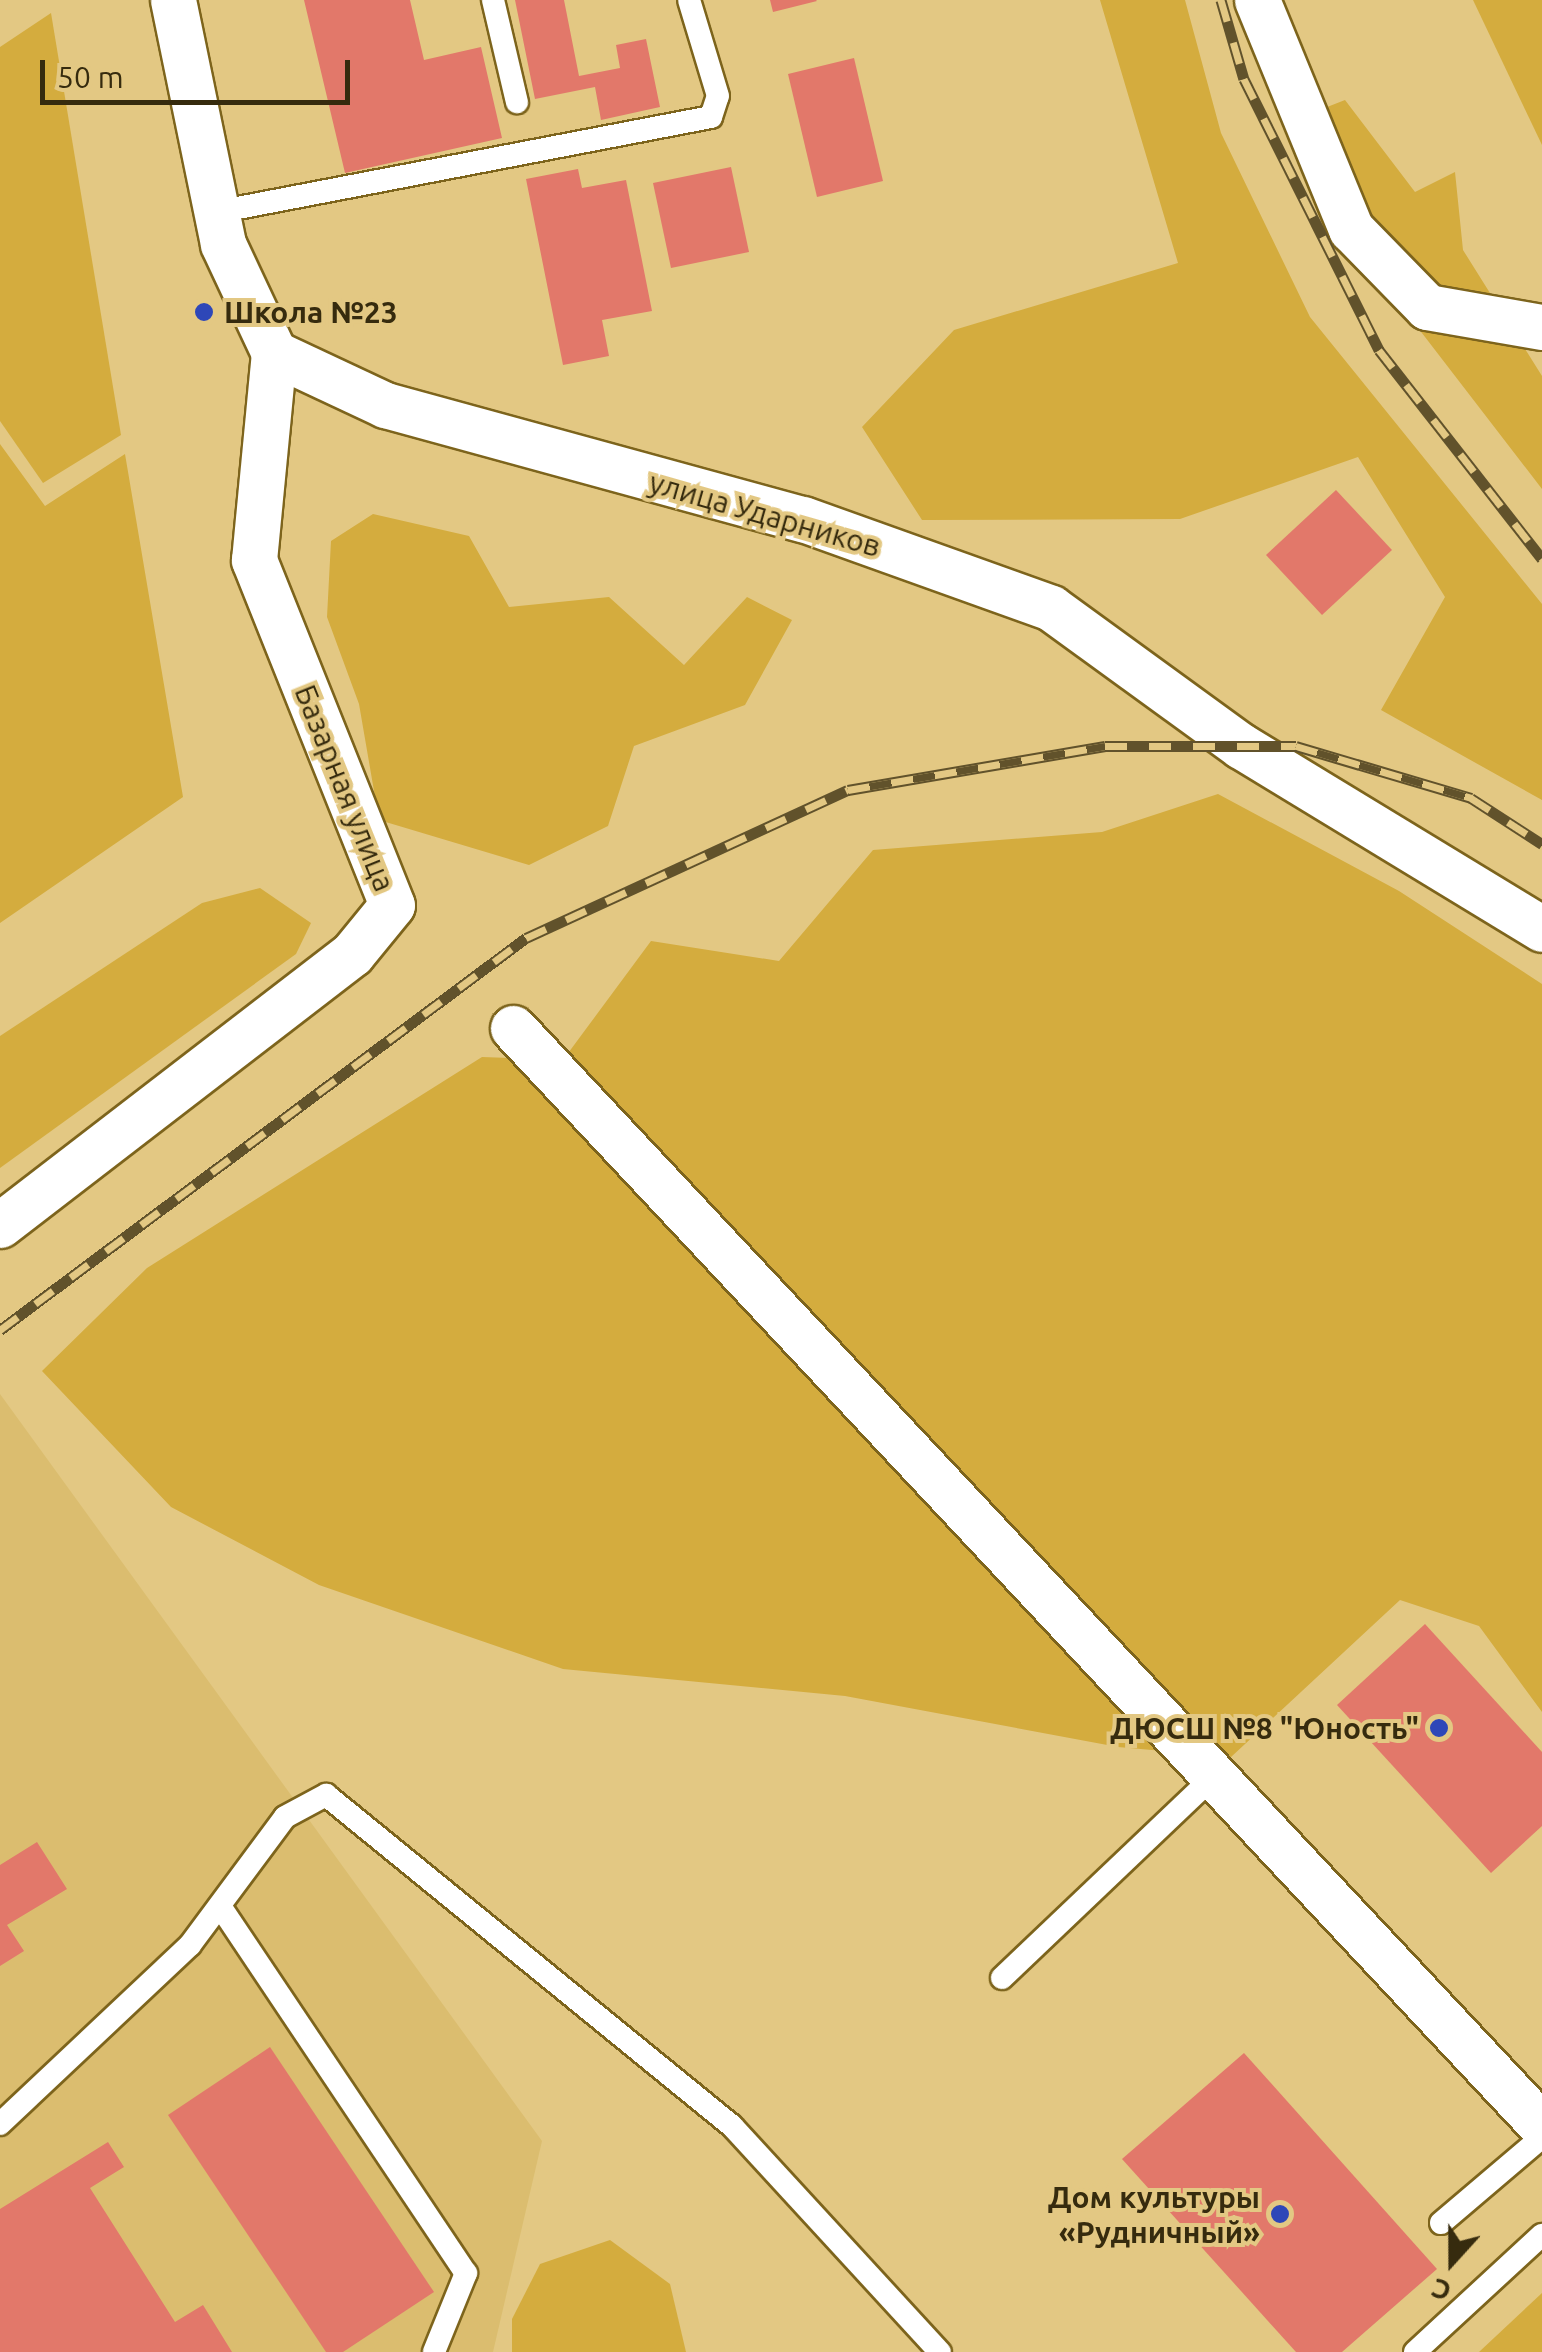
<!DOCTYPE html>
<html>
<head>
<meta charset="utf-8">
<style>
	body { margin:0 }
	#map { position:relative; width:1542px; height:2352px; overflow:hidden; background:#e3c883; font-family:Ubuntu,sans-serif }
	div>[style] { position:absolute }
	.built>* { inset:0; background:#dbbd6f }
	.green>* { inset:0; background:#d4ac3e }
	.building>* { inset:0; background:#e2786a }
	.roads { filter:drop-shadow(2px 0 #7d641c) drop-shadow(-2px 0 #7d641c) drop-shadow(0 2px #7d641c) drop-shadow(0 -2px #7d641c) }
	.service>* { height:22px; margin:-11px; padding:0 11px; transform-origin:11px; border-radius:11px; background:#fff }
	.minor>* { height:45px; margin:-22.5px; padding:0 22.5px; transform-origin:22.5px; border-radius:22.5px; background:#fff }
	.rail>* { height:11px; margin-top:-5.5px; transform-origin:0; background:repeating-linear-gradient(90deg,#e3c883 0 22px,#61522b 0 44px); box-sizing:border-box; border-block:2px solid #61522b }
	.dots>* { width:28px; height:28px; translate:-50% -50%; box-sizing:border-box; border:5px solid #e3c883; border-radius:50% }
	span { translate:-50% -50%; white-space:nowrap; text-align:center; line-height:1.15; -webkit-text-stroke:8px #e3c883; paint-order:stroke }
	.poi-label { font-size:30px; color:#362b0e; font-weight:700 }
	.left { translate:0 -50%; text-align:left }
	.right { translate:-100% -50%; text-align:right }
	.street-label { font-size:30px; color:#362b0e }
	.north { position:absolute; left:1402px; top:2212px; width:100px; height:100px; -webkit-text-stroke:8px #e3c883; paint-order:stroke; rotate:201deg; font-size:28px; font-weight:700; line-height:40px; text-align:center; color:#362b0e }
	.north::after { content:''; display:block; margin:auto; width:35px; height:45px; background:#362b0e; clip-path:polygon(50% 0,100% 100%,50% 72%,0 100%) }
	.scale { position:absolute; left:40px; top:60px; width:310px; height:45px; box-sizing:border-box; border:5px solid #362b0e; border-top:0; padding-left:12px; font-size:30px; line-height:35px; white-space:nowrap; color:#362b0e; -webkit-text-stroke:8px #e3c883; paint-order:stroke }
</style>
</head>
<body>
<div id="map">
	<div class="built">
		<div style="clip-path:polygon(0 1394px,542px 2141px,493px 2352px,0 2352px)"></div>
	</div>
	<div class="green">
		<div style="clip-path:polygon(1100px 0,1185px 0,1221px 133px,1310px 317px,1542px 604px,1542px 800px,1381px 710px,1445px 597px,1358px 457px,1180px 519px,922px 520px,862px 427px,954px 330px,1178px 263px)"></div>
		<div style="clip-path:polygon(1473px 0,1542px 0,1542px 145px)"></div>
		<div style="clip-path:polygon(51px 13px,121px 435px,43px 483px,0 421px,0 47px)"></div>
		<div style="clip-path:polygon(1345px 100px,1415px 192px,1455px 172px,1463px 250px,1542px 376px,1542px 489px,1385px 285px,1322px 109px)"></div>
		<div style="clip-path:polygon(0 444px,45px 506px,125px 454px,183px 797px,0 923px)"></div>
		<div style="clip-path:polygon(373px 514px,469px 536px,509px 607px,609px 597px,684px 665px,747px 597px,792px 620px,745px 705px,634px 746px,608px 826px,529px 865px,379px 820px,359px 704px,327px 617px,331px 541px)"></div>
		<div style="clip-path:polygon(1218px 794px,1399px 891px,1542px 984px,1542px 1712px,1479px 1626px,1400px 1600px,1231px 1757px,1118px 1747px,845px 1696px,563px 1669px,319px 1585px,171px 1507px,42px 1371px,147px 1268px,482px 1057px,563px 1060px,651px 941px,779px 961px,873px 850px,1102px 832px)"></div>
		<div style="clip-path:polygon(260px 888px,311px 923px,296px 954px,0 1168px,0 1036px,202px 903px)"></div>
		<div style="clip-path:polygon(610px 2240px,670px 2284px,686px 2352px,512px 2352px,512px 2319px,540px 2264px)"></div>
		<div style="clip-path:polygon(1542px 2293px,1542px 2352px,1479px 2352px)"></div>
	</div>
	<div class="building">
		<div style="clip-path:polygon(304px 0,410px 0,424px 60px,481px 47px,502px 138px,345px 173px)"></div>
		<div style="clip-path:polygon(515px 0,564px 0,579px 76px,620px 68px,616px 45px,646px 39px,660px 107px,601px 120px,595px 87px,535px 99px)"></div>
		<div style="clip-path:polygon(770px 0,816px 0,817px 1px,773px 12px)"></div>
		<div style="clip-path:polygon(854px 58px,883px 181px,817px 197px,788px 74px)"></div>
		<div style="clip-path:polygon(731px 167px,749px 252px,671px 268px,653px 183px)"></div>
		<div style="clip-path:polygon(578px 169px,582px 188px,626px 180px,652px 311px,602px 320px,609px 356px,563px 365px,526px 179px)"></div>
		<div style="clip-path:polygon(1336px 490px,1392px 550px,1322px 615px,1266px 555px)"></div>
		<div style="clip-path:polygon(1425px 1624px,1542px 1752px,1542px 1826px,1491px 1873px,1337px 1705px)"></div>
		<div style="clip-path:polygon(37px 1842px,67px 1889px,7px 1925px,24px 1951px,0 1966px,0 1865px)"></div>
		<div style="clip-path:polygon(270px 2047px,434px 2292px,343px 2352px,326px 2352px,168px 2115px)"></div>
		<div style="clip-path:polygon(1244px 2053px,1437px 2269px,1342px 2352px,1296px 2352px,1122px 2159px)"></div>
		<div style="clip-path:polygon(108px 2142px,124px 2167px,90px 2188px,175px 2322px,203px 2305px,232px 2352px,0 2352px,0 2209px)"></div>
	</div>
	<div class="roads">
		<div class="service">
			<div style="left:493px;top:0;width:105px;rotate:76.8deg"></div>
			<div style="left:217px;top:212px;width:503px;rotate:-10.89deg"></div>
			<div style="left:711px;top:117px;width:22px;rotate:-72deg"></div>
			<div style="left:718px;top:96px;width:100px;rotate:-106.8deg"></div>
			<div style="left:220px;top:1906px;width:442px;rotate:56.2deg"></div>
			<div style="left:466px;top:2273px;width:85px;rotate:112.1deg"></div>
			<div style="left:1002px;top:1978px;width:293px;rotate:-43.6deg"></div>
			<div style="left:0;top:2124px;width:261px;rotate:-43.3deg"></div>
			<div style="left:190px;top:1945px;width:159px;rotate:-53.4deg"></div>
			<div style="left:285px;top:1817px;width:47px;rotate:-28.2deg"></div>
			<div style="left:326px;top:1795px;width:524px;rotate:39.19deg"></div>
			<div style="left:732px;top:2126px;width:307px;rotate:47.4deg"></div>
			<div style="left:1441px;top:2223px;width:133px;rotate:-40.4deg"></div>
			<div style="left:1415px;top:2352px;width:173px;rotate:-42.7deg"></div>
		</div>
		<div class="minor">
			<div style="left:173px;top:0;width:249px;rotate:78.4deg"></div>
			<div style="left:223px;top:244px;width:120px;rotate:64.9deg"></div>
			<div style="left:274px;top:353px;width:123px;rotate:25.1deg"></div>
			<div style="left:385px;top:405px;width:433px;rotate:15.3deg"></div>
			<div style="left:803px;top:519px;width:263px;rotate:19.7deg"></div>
			<div style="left:1051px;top:608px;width:235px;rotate:36deg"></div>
			<div style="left:1241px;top:746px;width:352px;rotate:31.3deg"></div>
			<div style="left:1257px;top:0;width:248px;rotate:67.7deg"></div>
			<div style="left:1351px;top:229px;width:109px;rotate:45.7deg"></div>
			<div style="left:1427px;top:307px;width:117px;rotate:9.9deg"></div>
			<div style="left:513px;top:1028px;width:1505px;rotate:46.86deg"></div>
			<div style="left:0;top:1225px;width:444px;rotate:-37.6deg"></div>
			<div style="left:352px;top:954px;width:63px;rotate:-50.8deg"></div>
			<div style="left:392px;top:905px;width:372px;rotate:-111.8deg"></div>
			<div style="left:254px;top:560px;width:208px;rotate:-84.5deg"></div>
		</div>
	</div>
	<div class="rail">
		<div style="left:1221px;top:0;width:82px;rotate:73.8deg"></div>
		<div style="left:1244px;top:79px;width:303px;rotate:63.5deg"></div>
		<div style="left:1379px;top:350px;width:265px;rotate:52deg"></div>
		<div style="left:0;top:1330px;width:656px;rotate:-36.7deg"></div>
		<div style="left:526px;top:938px;width:354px;rotate:-24.7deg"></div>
		<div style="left:848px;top:790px;width:261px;rotate:-9.7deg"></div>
		<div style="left:1105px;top:746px;width:191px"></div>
		<div style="left:1296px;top:746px;width:183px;rotate:16.5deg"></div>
		<div style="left:1471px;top:798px;width:85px;rotate:32.9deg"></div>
	</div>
	<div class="dots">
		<div style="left:204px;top:312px;background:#2e47b8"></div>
		<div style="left:1439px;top:1728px;background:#2e47b8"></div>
		<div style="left:1280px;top:2214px;background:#2e47b8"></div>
	</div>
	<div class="poi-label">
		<span class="left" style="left:224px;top:312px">Школа №23</span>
		<span class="right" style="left:1419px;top:1728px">ДЮСШ №8 "Юность"</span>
		<span class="right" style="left:1260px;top:2214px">Дом культуры<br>«Рудничный»</span>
	</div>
	<div class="street-label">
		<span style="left:765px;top:514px;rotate:16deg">улица Ударников</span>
		<span style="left:345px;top:788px;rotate:68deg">Базарная улица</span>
	</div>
	<div class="north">С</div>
	<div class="scale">50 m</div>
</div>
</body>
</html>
